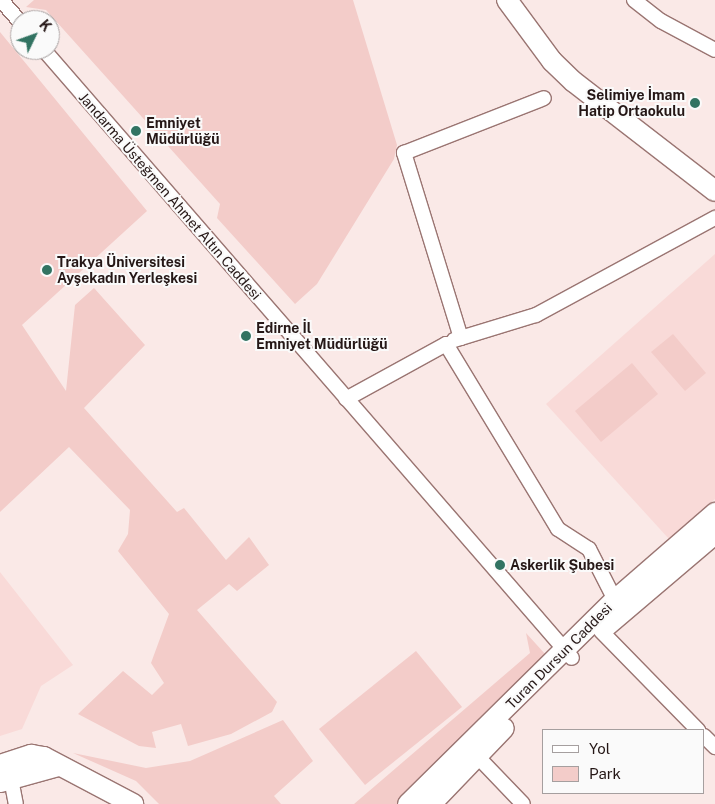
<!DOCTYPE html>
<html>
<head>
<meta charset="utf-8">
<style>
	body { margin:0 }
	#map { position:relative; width:715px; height:804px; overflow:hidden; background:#fae9e7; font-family:"Public Sans",sans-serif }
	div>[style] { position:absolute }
	.built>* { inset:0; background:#f9dad8 }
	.green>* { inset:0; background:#f3ccc9 }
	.roads { filter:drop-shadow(1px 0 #9a7572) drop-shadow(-1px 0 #9a7572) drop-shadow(0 1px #9a7572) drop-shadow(0 -1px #9a7572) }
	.street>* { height:14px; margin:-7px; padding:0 7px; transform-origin:7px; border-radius:7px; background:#fff }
	.secondary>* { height:20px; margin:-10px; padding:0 10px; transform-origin:10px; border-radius:10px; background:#fff }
	.dots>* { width:14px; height:14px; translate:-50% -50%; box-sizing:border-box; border:2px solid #fafafa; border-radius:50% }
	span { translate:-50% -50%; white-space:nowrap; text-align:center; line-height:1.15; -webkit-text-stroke:4px #fafafa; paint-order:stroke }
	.poi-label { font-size:14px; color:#251716; font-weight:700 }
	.right { translate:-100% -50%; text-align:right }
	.left { translate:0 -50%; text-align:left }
	.street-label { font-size:14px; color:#251716 }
	.legend { position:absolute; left:542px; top:729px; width:162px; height:65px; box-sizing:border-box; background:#fafafa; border:1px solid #a59f9f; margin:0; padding:6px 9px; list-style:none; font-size:15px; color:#251716 }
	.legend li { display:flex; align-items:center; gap:10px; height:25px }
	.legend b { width:25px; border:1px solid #a59f9f }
	.north { position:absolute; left:10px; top:10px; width:50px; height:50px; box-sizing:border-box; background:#fafafa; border:1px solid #a59f9f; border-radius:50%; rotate:48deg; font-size:14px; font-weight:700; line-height:20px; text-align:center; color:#251716 }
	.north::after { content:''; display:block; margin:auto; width:18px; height:22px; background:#327362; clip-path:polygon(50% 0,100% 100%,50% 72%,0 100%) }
</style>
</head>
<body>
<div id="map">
	<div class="built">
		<div style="clip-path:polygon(715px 254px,715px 499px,669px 539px,546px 404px)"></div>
		<div style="clip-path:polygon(0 572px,73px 665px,41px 686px,22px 729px,0 736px)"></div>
	</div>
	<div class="green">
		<div style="clip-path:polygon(34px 0,353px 0,397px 145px,394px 159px,317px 284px,295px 304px,217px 218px,220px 204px,46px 10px,26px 7px)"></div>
		<div style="clip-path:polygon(0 32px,147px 211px,22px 325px,66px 391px,75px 305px,94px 288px,145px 345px,84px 408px,177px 512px,184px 508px,226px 560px,249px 537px,269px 565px,237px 591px,229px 584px,197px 610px,277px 702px,272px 712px,231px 734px,188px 746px,181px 724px,152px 732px,156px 748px,139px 746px,78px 714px,123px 671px,152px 695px,164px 683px,151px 663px,169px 614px,118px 551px,128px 534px,130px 510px,69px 447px,0 512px)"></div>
		<div style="clip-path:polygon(673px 334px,706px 373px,685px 391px,651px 352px)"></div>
		<div style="clip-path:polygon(632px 363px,658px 394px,601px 442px,575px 411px)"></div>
		<div style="clip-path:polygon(526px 633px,546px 655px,398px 804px,354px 804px,530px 653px)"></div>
		<div style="clip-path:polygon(416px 651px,462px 707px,365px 785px,319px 729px)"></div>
		<div style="clip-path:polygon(283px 720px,313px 761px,274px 796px,281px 804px,159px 804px,136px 781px,73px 753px,146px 768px,190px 761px)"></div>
	</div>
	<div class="roads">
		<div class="street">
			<div style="left:1px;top:0;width:29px;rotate:49deg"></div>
			<div style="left:634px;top:0;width:34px;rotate:38deg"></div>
			<div style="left:661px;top:21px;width:61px;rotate:28.2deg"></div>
			<div style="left:44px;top:50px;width:805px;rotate:49.03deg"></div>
			<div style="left:461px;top:338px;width:194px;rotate:-107.1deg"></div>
			<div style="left:404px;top:153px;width:150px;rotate:-21.4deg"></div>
			<div style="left:454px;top:340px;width:86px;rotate:-17deg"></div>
			<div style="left:536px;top:315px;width:204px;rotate:-28.5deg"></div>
			<div style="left:346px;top:399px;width:114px;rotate:-28.8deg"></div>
			<div style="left:446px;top:344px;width:216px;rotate:58.8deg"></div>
			<div style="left:558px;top:529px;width:37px;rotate:33deg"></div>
			<div style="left:589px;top:549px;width:57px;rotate:63deg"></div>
			<div style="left:601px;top:631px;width:139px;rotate:45.6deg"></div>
			<div style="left:704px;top:736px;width:16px;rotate:45deg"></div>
			<div style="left:477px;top:756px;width:66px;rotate:46.2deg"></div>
			<div style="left:11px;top:779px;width:25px;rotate:79deg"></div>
		</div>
		<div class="secondary">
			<div style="left:507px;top:0;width:76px;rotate:53.6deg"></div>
			<div style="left:552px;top:61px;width:30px;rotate:44deg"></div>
			<div style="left:574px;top:82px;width:178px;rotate:37.7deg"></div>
			<div style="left:604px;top:628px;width:145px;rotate:-40.3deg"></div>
			<div style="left:0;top:765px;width:33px;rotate:-18deg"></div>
			<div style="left:31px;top:755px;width:13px;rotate:9deg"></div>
			<div style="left:44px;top:757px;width:101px;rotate:27.8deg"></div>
			<div style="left:0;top:782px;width:60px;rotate:-15.4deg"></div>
			<div style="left:408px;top:804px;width:291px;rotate:-44.6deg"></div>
			<div style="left:615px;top:600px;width:133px;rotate:-41deg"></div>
			<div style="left:431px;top:804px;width:105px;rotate:-46.2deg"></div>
		</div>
	</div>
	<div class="dots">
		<div style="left:695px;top:103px;background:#327362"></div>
		<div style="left:136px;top:131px;background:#327362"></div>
		<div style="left:47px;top:270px;background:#327362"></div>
		<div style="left:246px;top:336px;background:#327362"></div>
		<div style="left:500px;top:565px;background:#327362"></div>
	</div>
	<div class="poi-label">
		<span class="right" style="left:685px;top:103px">Selimiye İmam<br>Hatip Ortaokulu</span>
		<span class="left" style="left:146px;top:131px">Emniyet<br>Müdürlüğü</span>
		<span class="left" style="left:57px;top:270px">Trakya Üniversitesi<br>Ayşekadın Yerleşkesi</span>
		<span class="left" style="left:256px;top:336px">Edirne İl<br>Emniyet Müdürlüğü</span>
		<span class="left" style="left:510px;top:565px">Askerlik Şubesi</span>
	</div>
	<div class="street-label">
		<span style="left:170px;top:196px;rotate:49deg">Jandarma Üsteğmen Ahmet Altın Caddesi</span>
		<span style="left:559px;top:656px;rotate:-45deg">Turan Dursun Caddesi</span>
	</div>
	<ul class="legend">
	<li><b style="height:6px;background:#fff"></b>Yol</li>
	<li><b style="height:14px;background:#f3ccc9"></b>Park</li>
	</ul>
	<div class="north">K</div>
</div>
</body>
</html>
